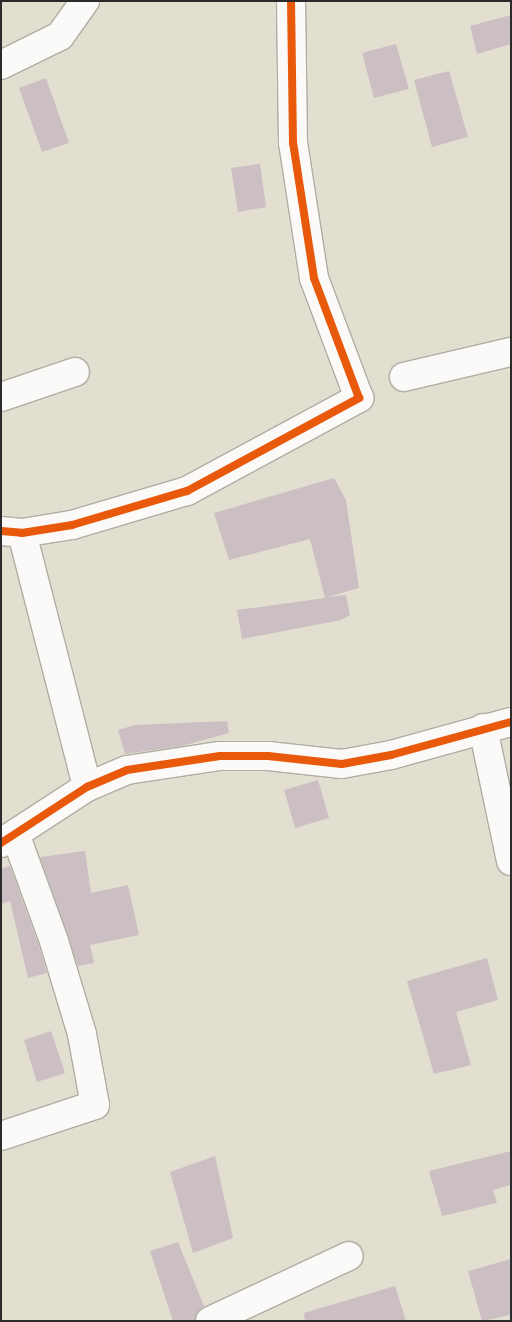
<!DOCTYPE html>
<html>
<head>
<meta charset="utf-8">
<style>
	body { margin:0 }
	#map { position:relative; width:512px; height:1322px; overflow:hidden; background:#e2dfd0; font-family:Caveat,sans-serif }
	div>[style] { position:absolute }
	.building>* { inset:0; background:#cbbfc3 }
	.roads { filter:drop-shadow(1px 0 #afada3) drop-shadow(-1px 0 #afada3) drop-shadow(0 1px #afada3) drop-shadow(0 -1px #afada3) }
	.minor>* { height:28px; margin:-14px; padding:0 14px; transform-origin:14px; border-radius:14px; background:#fbfaf8 }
	.cycleway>* { height:8px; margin:-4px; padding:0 4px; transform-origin:4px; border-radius:4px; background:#e8590c }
	span { translate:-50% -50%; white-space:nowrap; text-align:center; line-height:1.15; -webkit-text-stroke:4.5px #f6f6f2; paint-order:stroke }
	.frame { position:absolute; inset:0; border:2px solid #2b2b2b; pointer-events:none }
</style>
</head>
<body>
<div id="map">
	<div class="building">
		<div style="clip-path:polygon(511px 15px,511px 44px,477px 54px,470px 26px)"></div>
		<div style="clip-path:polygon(396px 44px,409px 89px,374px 98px,362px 53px)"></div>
		<div style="clip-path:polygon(449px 71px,468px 137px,432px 147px,414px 80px)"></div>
		<div style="clip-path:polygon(46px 78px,69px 143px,42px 152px,19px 88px)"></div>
		<div style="clip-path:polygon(260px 164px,266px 207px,238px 212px,231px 168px)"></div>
		<div style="clip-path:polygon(334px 478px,346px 500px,359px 588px,327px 597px,346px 595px,350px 615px,341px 620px,242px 639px,237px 610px,325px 598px,310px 539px,229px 560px,214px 513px)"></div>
		<div style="clip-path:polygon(227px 721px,229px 733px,182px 746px,125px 754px,118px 730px,135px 725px)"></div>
		<div style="clip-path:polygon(318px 780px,329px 818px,295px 828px,284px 790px)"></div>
		<div style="clip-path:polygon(85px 851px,91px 893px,128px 885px,139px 935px,90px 945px,94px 963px,78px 966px,40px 857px)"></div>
		<div style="clip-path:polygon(10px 866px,39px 946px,47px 973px,28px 978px,10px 901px,1px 904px,1px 869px)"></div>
		<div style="clip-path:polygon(487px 958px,498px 1000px,456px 1012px,471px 1065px,434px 1074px,407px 981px)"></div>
		<div style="clip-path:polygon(51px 1031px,65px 1073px,37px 1082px,24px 1040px)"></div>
		<div style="clip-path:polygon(511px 1151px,511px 1185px,493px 1190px,497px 1203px,442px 1216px,429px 1171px)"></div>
		<div style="clip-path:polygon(215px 1156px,233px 1238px,193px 1253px,170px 1172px)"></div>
		<div style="clip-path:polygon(178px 1242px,204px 1306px,197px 1312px,195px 1321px,173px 1321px,150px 1251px)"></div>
		<div style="clip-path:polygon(511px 1259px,510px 1315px,482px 1321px,468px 1271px)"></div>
		<div style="clip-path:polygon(395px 1286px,406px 1321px,305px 1321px,304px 1313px)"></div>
	</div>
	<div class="roads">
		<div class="minor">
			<div style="left:1px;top:65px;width:66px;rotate:-26.2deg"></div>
			<div style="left:60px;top:36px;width:43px;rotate:-54.5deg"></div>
			<div style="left:404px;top:377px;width:110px;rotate:-13.2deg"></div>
			<div style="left:1px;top:397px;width:78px;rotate:-18.7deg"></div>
			<div style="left:1px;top:531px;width:21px;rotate:5deg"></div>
			<div style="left:22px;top:533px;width:51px;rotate:-9.1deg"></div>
			<div style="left:72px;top:525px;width:120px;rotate:-16.5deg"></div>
			<div style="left:187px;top:491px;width:196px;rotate:-28.4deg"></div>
			<div style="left:359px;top:398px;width:128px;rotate:-110.6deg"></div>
			<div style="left:314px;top:278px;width:137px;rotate:-98.8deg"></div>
			<div style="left:293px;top:143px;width:142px;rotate:-90.8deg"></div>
			<div style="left:22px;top:533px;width:262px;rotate:75.6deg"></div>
			<div style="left:483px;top:728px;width:136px;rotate:78.1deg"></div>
			<div style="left:1px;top:843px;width:103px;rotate:-33.1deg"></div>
			<div style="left:87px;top:787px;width:43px;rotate:-23deg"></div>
			<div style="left:127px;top:770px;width:94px;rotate:-8.6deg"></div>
			<div style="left:220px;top:756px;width:48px"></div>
			<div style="left:268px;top:756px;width:74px;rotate:6.2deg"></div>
			<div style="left:342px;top:764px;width:50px;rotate:-10.4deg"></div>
			<div style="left:391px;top:755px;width:124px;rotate:-15.4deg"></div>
			<div style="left:1px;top:1136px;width:99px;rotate:-18.3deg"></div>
			<div style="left:95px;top:1105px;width:72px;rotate:-100.4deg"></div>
			<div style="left:82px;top:1034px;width:97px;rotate:-106.8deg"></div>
			<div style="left:54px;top:941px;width:114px;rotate:-110deg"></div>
			<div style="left:210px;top:1321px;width:153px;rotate:-25.1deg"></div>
		</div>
	</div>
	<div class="cycleway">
		<div style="left:1px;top:531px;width:21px;rotate:5deg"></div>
		<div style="left:22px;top:533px;width:51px;rotate:-9.1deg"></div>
		<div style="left:72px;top:525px;width:120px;rotate:-16.5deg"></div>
		<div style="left:187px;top:491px;width:196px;rotate:-28.4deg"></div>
		<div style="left:359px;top:398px;width:128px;rotate:-110.6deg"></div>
		<div style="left:314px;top:278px;width:137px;rotate:-98.8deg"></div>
		<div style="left:293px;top:143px;width:142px;rotate:-90.8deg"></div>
		<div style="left:1px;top:843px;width:103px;rotate:-33.1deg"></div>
		<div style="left:87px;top:787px;width:43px;rotate:-23deg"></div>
		<div style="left:127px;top:770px;width:94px;rotate:-8.6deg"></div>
		<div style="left:220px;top:756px;width:48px"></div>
		<div style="left:268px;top:756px;width:74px;rotate:6.2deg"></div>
		<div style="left:342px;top:764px;width:50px;rotate:-10.4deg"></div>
		<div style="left:391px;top:755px;width:124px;rotate:-15.4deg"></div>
	</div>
	<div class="frame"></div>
</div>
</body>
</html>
